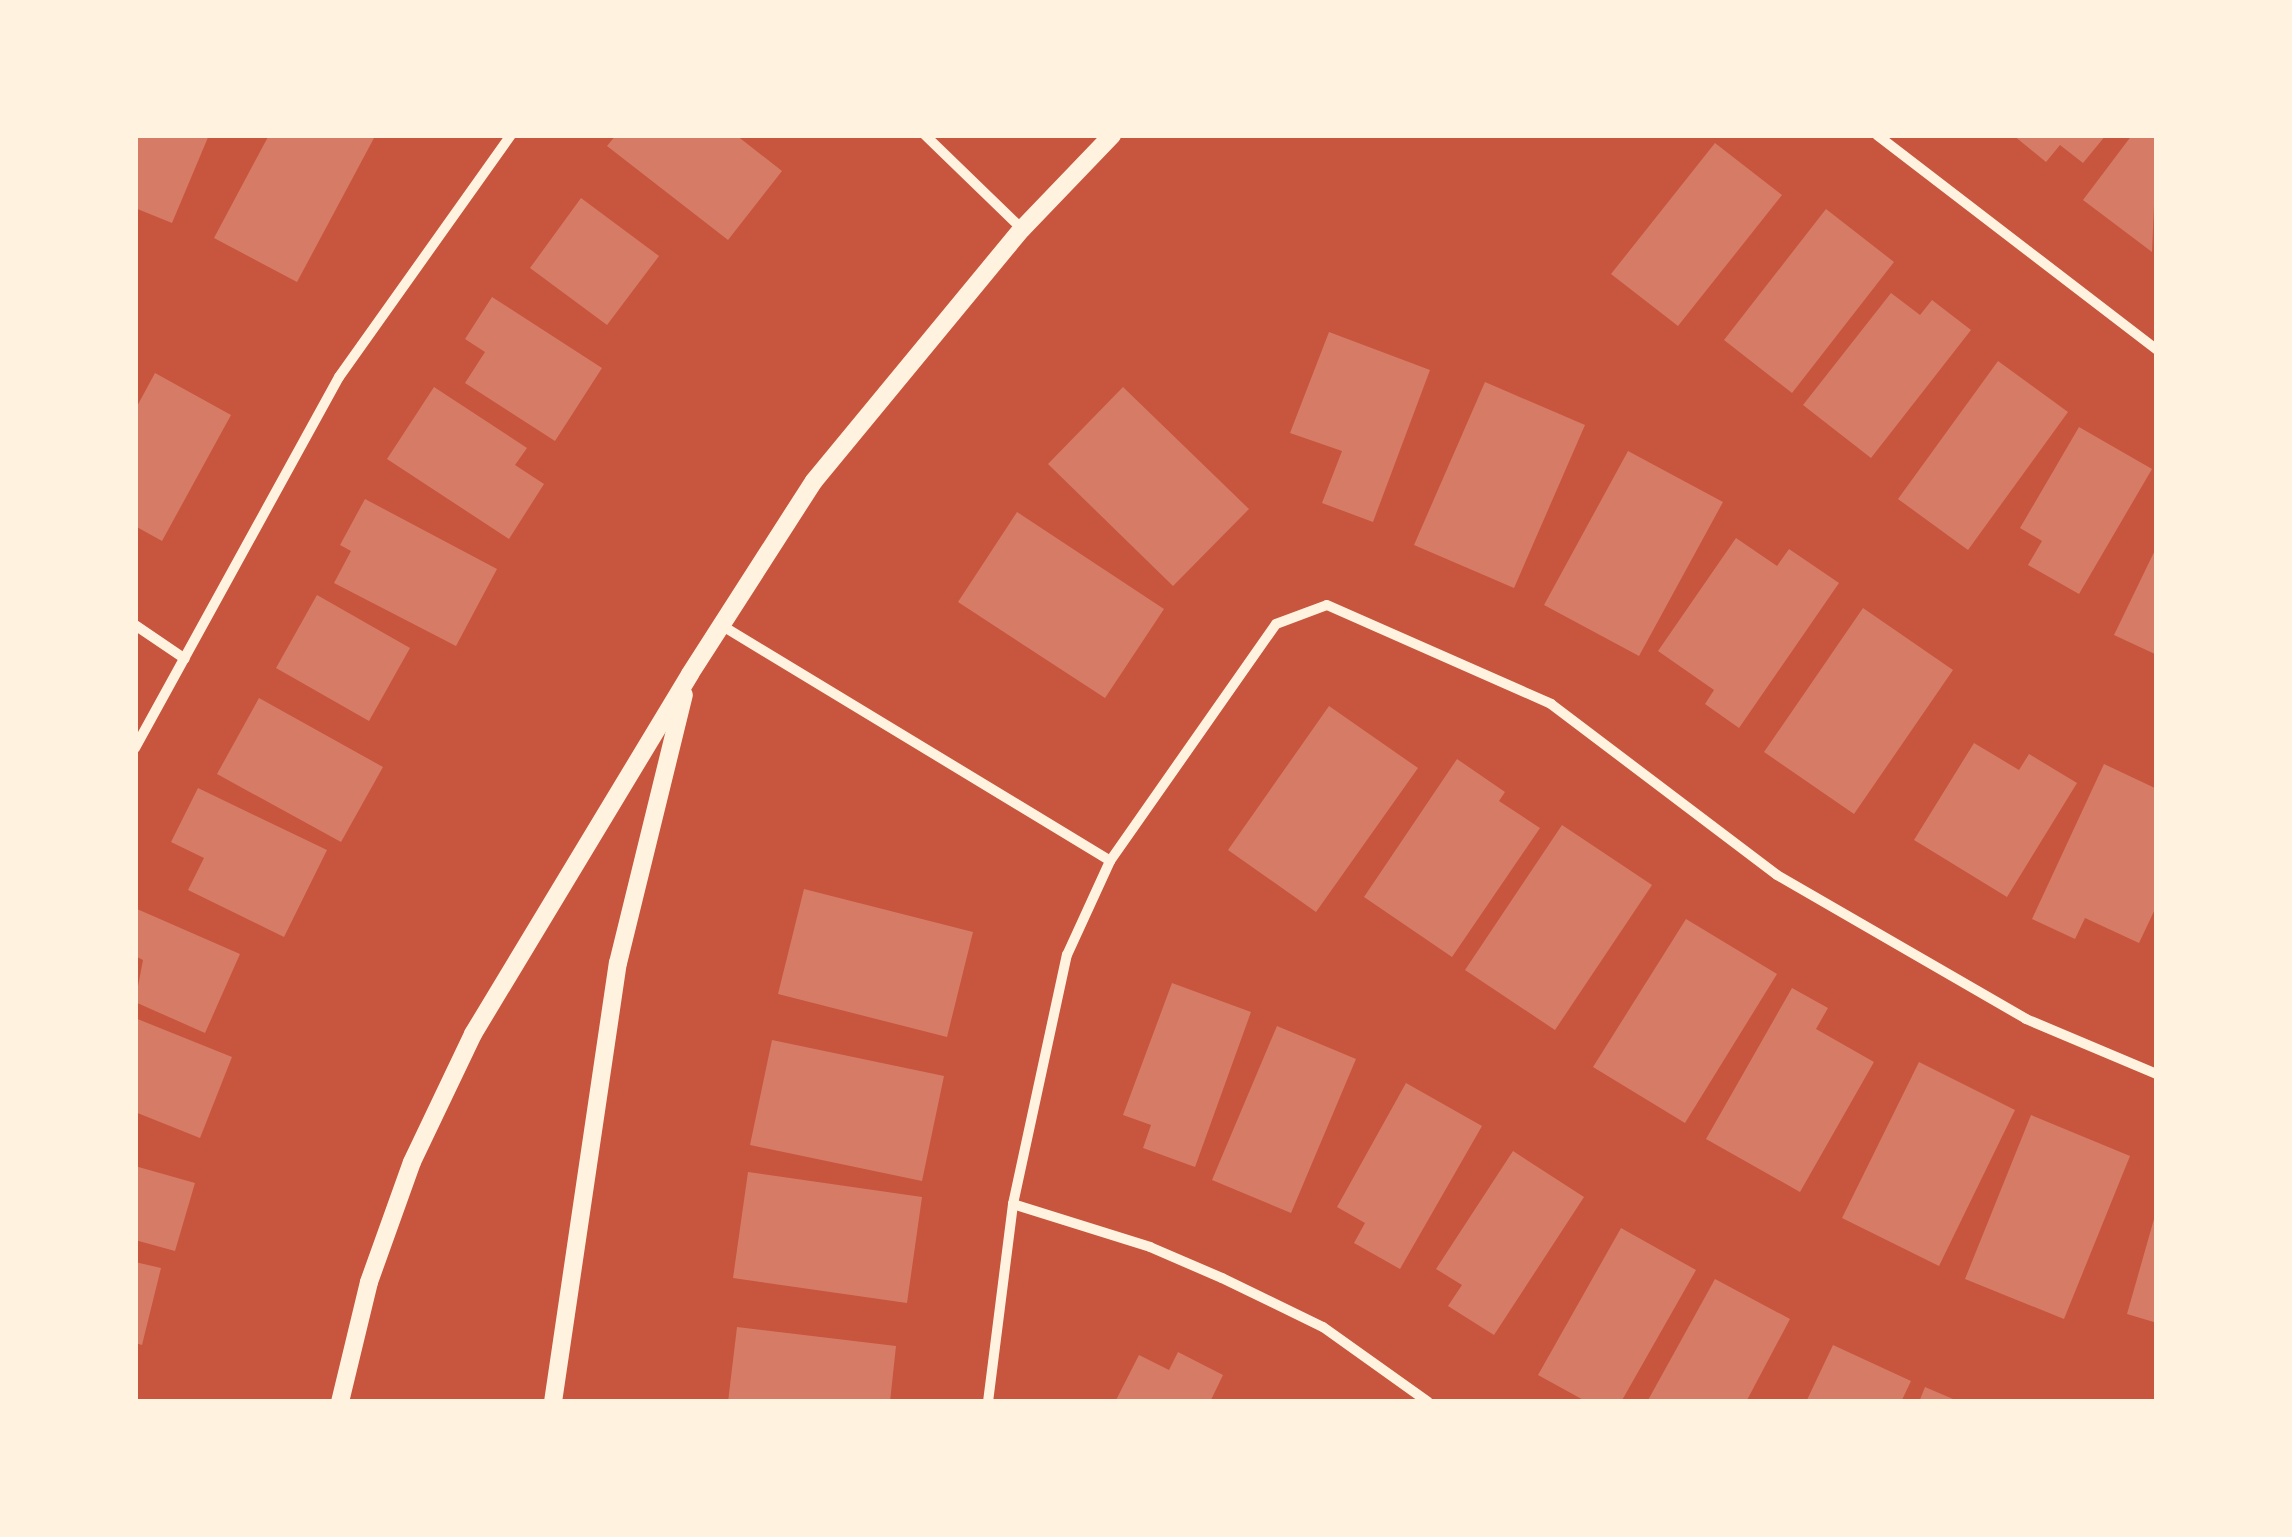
<!DOCTYPE html>
<html>
<head>
<meta charset="utf-8">
<style>
	body { margin:0 }
	#map { position:relative; width:2292px; height:1537px; overflow:hidden; background:#c8553d; font-family:Montserrat,sans-serif }
	div>[style] { position:absolute }
	.building>* { inset:0; background:#d67c66 }
	.minor>* { height:10px; margin:-5px; padding:0 5px; transform-origin:5px; border-radius:5px; background:#fff3e0 }
	.tertiary>* { height:18px; margin:-9px; padding:0 9px; transform-origin:9px; border-radius:9px; background:#fff3e0 }
	span { translate:-50% -50%; white-space:nowrap; text-align:center; line-height:1.15; -webkit-text-stroke:10px #fff3e0; paint-order:stroke }
	.frame { position:absolute; inset:0; border:138px solid #fff3e0; pointer-events:none }
</style>
</head>
<body>
<div id="map">
	<div class="building">
		<div style="clip-path:polygon(135px 135px,209px 135px,172px 223px,135px 208px)"></div>
		<div style="clip-path:polygon(269px 135px,374px 138px,297px 282px,214px 238px)"></div>
		<div style="clip-path:polygon(616px 135px,736px 135px,782px 171px,728px 240px,607px 146px)"></div>
		<div style="clip-path:polygon(2013px 135px,2106px 135px,2083px 163px,2060px 145px,2046px 162px)"></div>
		<div style="clip-path:polygon(2132px 135px,2157px 135px,2152px 252px,2083px 200px)"></div>
		<div style="clip-path:polygon(1715px 143px,1782px 195px,1678px 326px,1611px 274px)"></div>
		<div style="clip-path:polygon(581px 198px,659px 256px,607px 325px,530px 268px)"></div>
		<div style="clip-path:polygon(1826px 209px,1894px 262px,1792px 393px,1724px 340px)"></div>
		<div style="clip-path:polygon(1891px 293px,1920px 315px,1932px 300px,1971px 330px,1871px 458px,1803px 405px)"></div>
		<div style="clip-path:polygon(492px 297px,602px 368px,555px 441px,465px 383px,485px 352px,465px 339px)"></div>
		<div style="clip-path:polygon(1329px 332px,1430px 370px,1373px 522px,1322px 503px,1342px 451px,1290px 433px)"></div>
		<div style="clip-path:polygon(1998px 361px,2068px 412px,1968px 550px,1898px 499px)"></div>
		<div style="clip-path:polygon(155px 373px,231px 415px,162px 541px,135px 526px,135px 410px)"></div>
		<div style="clip-path:polygon(1485px 382px,1585px 425px,1514px 588px,1414px 545px)"></div>
		<div style="clip-path:polygon(434px 387px,527px 448px,515px 465px,544px 484px,509px 539px,387px 459px)"></div>
		<div style="clip-path:polygon(1123px 387px,1249px 509px,1173px 586px,1048px 464px)"></div>
		<div style="clip-path:polygon(2079px 427px,2152px 469px,2079px 594px,2028px 565px,2042px 541px,2020px 528px)"></div>
		<div style="clip-path:polygon(1628px 451px,1723px 502px,1639px 656px,1544px 605px)"></div>
		<div style="clip-path:polygon(365px 499px,497px 569px,456px 646px,334px 583px,351px 551px,340px 545px)"></div>
		<div style="clip-path:polygon(1017px 512px,1164px 609px,1105px 698px,958px 602px)"></div>
		<div style="clip-path:polygon(1736px 538px,1777px 566px,1789px 549px,1839px 583px,1739px 728px,1705px 704px,1714px 690px,1658px 651px)"></div>
		<div style="clip-path:polygon(2157px 546px,2157px 655px,2114px 635px)"></div>
		<div style="clip-path:polygon(317px 595px,410px 648px,369px 721px,276px 668px)"></div>
		<div style="clip-path:polygon(1863px 608px,1953px 670px,1854px 814px,1764px 752px)"></div>
		<div style="clip-path:polygon(259px 698px,383px 767px,341px 842px,217px 774px)"></div>
		<div style="clip-path:polygon(1329px 706px,1418px 768px,1316px 912px,1228px 850px)"></div>
		<div style="clip-path:polygon(1974px 743px,2019px 770px,2029px 754px,2077px 783px,2007px 897px,1914px 840px)"></div>
		<div style="clip-path:polygon(1457px 759px,1505px 792px,1499px 801px,1540px 828px,1452px 957px,1364px 897px)"></div>
		<div style="clip-path:polygon(2104px 764px,2157px 789px,2157px 905px,2139px 943px,2085px 918px,2075px 939px,2032px 919px)"></div>
		<div style="clip-path:polygon(198px 788px,327px 850px,284px 937px,188px 890px,204px 858px,171px 842px)"></div>
		<div style="clip-path:polygon(1562px 825px,1652px 885px,1555px 1030px,1465px 970px)"></div>
		<div style="clip-path:polygon(804px 889px,973px 932px,947px 1037px,778px 994px)"></div>
		<div style="clip-path:polygon(137px 909px,240px 954px,205px 1033px,135px 1002px,143px 960px,135px 956px)"></div>
		<div style="clip-path:polygon(1686px 919px,1777px 974px,1685px 1123px,1593px 1067px)"></div>
		<div style="clip-path:polygon(1172px 983px,1251px 1012px,1195px 1167px,1143px 1148px,1151px 1125px,1123px 1115px)"></div>
		<div style="clip-path:polygon(1792px 988px,1828px 1008px,1816px 1029px,1874px 1062px,1800px 1192px,1706px 1139px)"></div>
		<div style="clip-path:polygon(135px 1018px,232px 1057px,200px 1138px,135px 1112px)"></div>
		<div style="clip-path:polygon(1277px 1026px,1356px 1059px,1291px 1213px,1212px 1180px)"></div>
		<div style="clip-path:polygon(772px 1040px,944px 1076px,922px 1181px,750px 1145px)"></div>
		<div style="clip-path:polygon(1919px 1062px,2015px 1110px,1939px 1266px,1842px 1218px)"></div>
		<div style="clip-path:polygon(1406px 1083px,1482px 1126px,1400px 1269px,1354px 1243px,1365px 1223px,1337px 1207px)"></div>
		<div style="clip-path:polygon(2031px 1115px,2130px 1156px,2064px 1319px,1965px 1279px)"></div>
		<div style="clip-path:polygon(1513px 1151px,1584px 1197px,1494px 1335px,1448px 1306px,1462px 1285px,1436px 1269px)"></div>
		<div style="clip-path:polygon(135px 1166px,195px 1183px,175px 1251px,135px 1240px)"></div>
		<div style="clip-path:polygon(748px 1172px,922px 1197px,907px 1303px,733px 1278px)"></div>
		<div style="clip-path:polygon(2156px 1212px,2157px 1213px,2157px 1323px,2127px 1314px)"></div>
		<div style="clip-path:polygon(1621px 1228px,1696px 1270px,1621px 1402px,1587px 1402px,1538px 1375px)"></div>
		<div style="clip-path:polygon(135px 1262px,161px 1268px,142px 1345px,135px 1343px)"></div>
		<div style="clip-path:polygon(1715px 1279px,1790px 1319px,1746px 1402px,1647px 1402px)"></div>
		<div style="clip-path:polygon(737px 1327px,896px 1346px,890px 1402px,728px 1402px)"></div>
		<div style="clip-path:polygon(1833px 1345px,1911px 1381px,1901px 1402px,1806px 1402px)"></div>
		<div style="clip-path:polygon(1178px 1352px,1223px 1375px,1210px 1402px,1115px 1402px,1139px 1355px,1169px 1370px)"></div>
		<div style="clip-path:polygon(1925px 1387px,1960px 1402px,1919px 1402px)"></div>
	</div>
	<div class="minor">
		<div style="left:925px;top:135px;width:135px;rotate:44.1deg"></div>
		<div style="left:1877px;top:135px;width:353px;rotate:37.5deg"></div>
		<div style="left:135px;top:625px;width:60px;rotate:34.2deg"></div>
		<div style="left:721px;top:625px;width:455px;rotate:31.2deg"></div>
		<div style="left:135px;top:748px;width:423px;rotate:-61.2deg"></div>
		<div style="left:339px;top:377px;width:297px;rotate:-54.6deg"></div>
		<div style="left:1013px;top:1204px;width:144px;rotate:17.4deg"></div>
		<div style="left:1150px;top:1247px;width:78px;rotate:23.3deg"></div>
		<div style="left:1222px;top:1278px;width:112px;rotate:25.9deg"></div>
		<div style="left:1323px;top:1327px;width:129px;rotate:35.5deg"></div>
		<div style="left:988px;top:1402px;width:200px;rotate:-82.8deg"></div>
		<div style="left:1013px;top:1204px;width:255px;rotate:-77.8deg"></div>
		<div style="left:1067px;top:955px;width:103px;rotate:-65.4deg"></div>
		<div style="left:1110px;top:861px;width:289px;rotate:-55deg"></div>
		<div style="left:1276px;top:624px;width:54px;rotate:-20.4deg"></div>
		<div style="left:1327px;top:605px;width:245px;rotate:23.8deg"></div>
		<div style="left:1551px;top:704px;width:283px;rotate:37.1deg"></div>
		<div style="left:1777px;top:875px;width:288px;rotate:30deg"></div>
		<div style="left:2026px;top:1019px;width:142px;rotate:22.8deg"></div>
	</div>
	<div class="tertiary">
		<div style="left:340px;top:1402px;width:123px;rotate:-76.4deg"></div>
		<div style="left:369px;top:1282px;width:127px;rotate:-70.3deg"></div>
		<div style="left:412px;top:1162px;width:142px;rotate:-64.5deg"></div>
		<div style="left:473px;top:1034px;width:420px;rotate:-58.9deg"></div>
		<div style="left:690px;top:674px;width:229px;rotate:-57.3deg"></div>
		<div style="left:814px;top:481px;width:327px;rotate:-50.5deg"></div>
		<div style="left:1022px;top:229px;width:130px;rotate:-46.2deg"></div>
		<div style="left:553px;top:1402px;width:444px;rotate:-81.6deg"></div>
		<div style="left:618px;top:963px;width:276px;rotate:-76.2deg"></div>
	</div>
	<div class="frame"></div>
</div>
</body>
</html>
